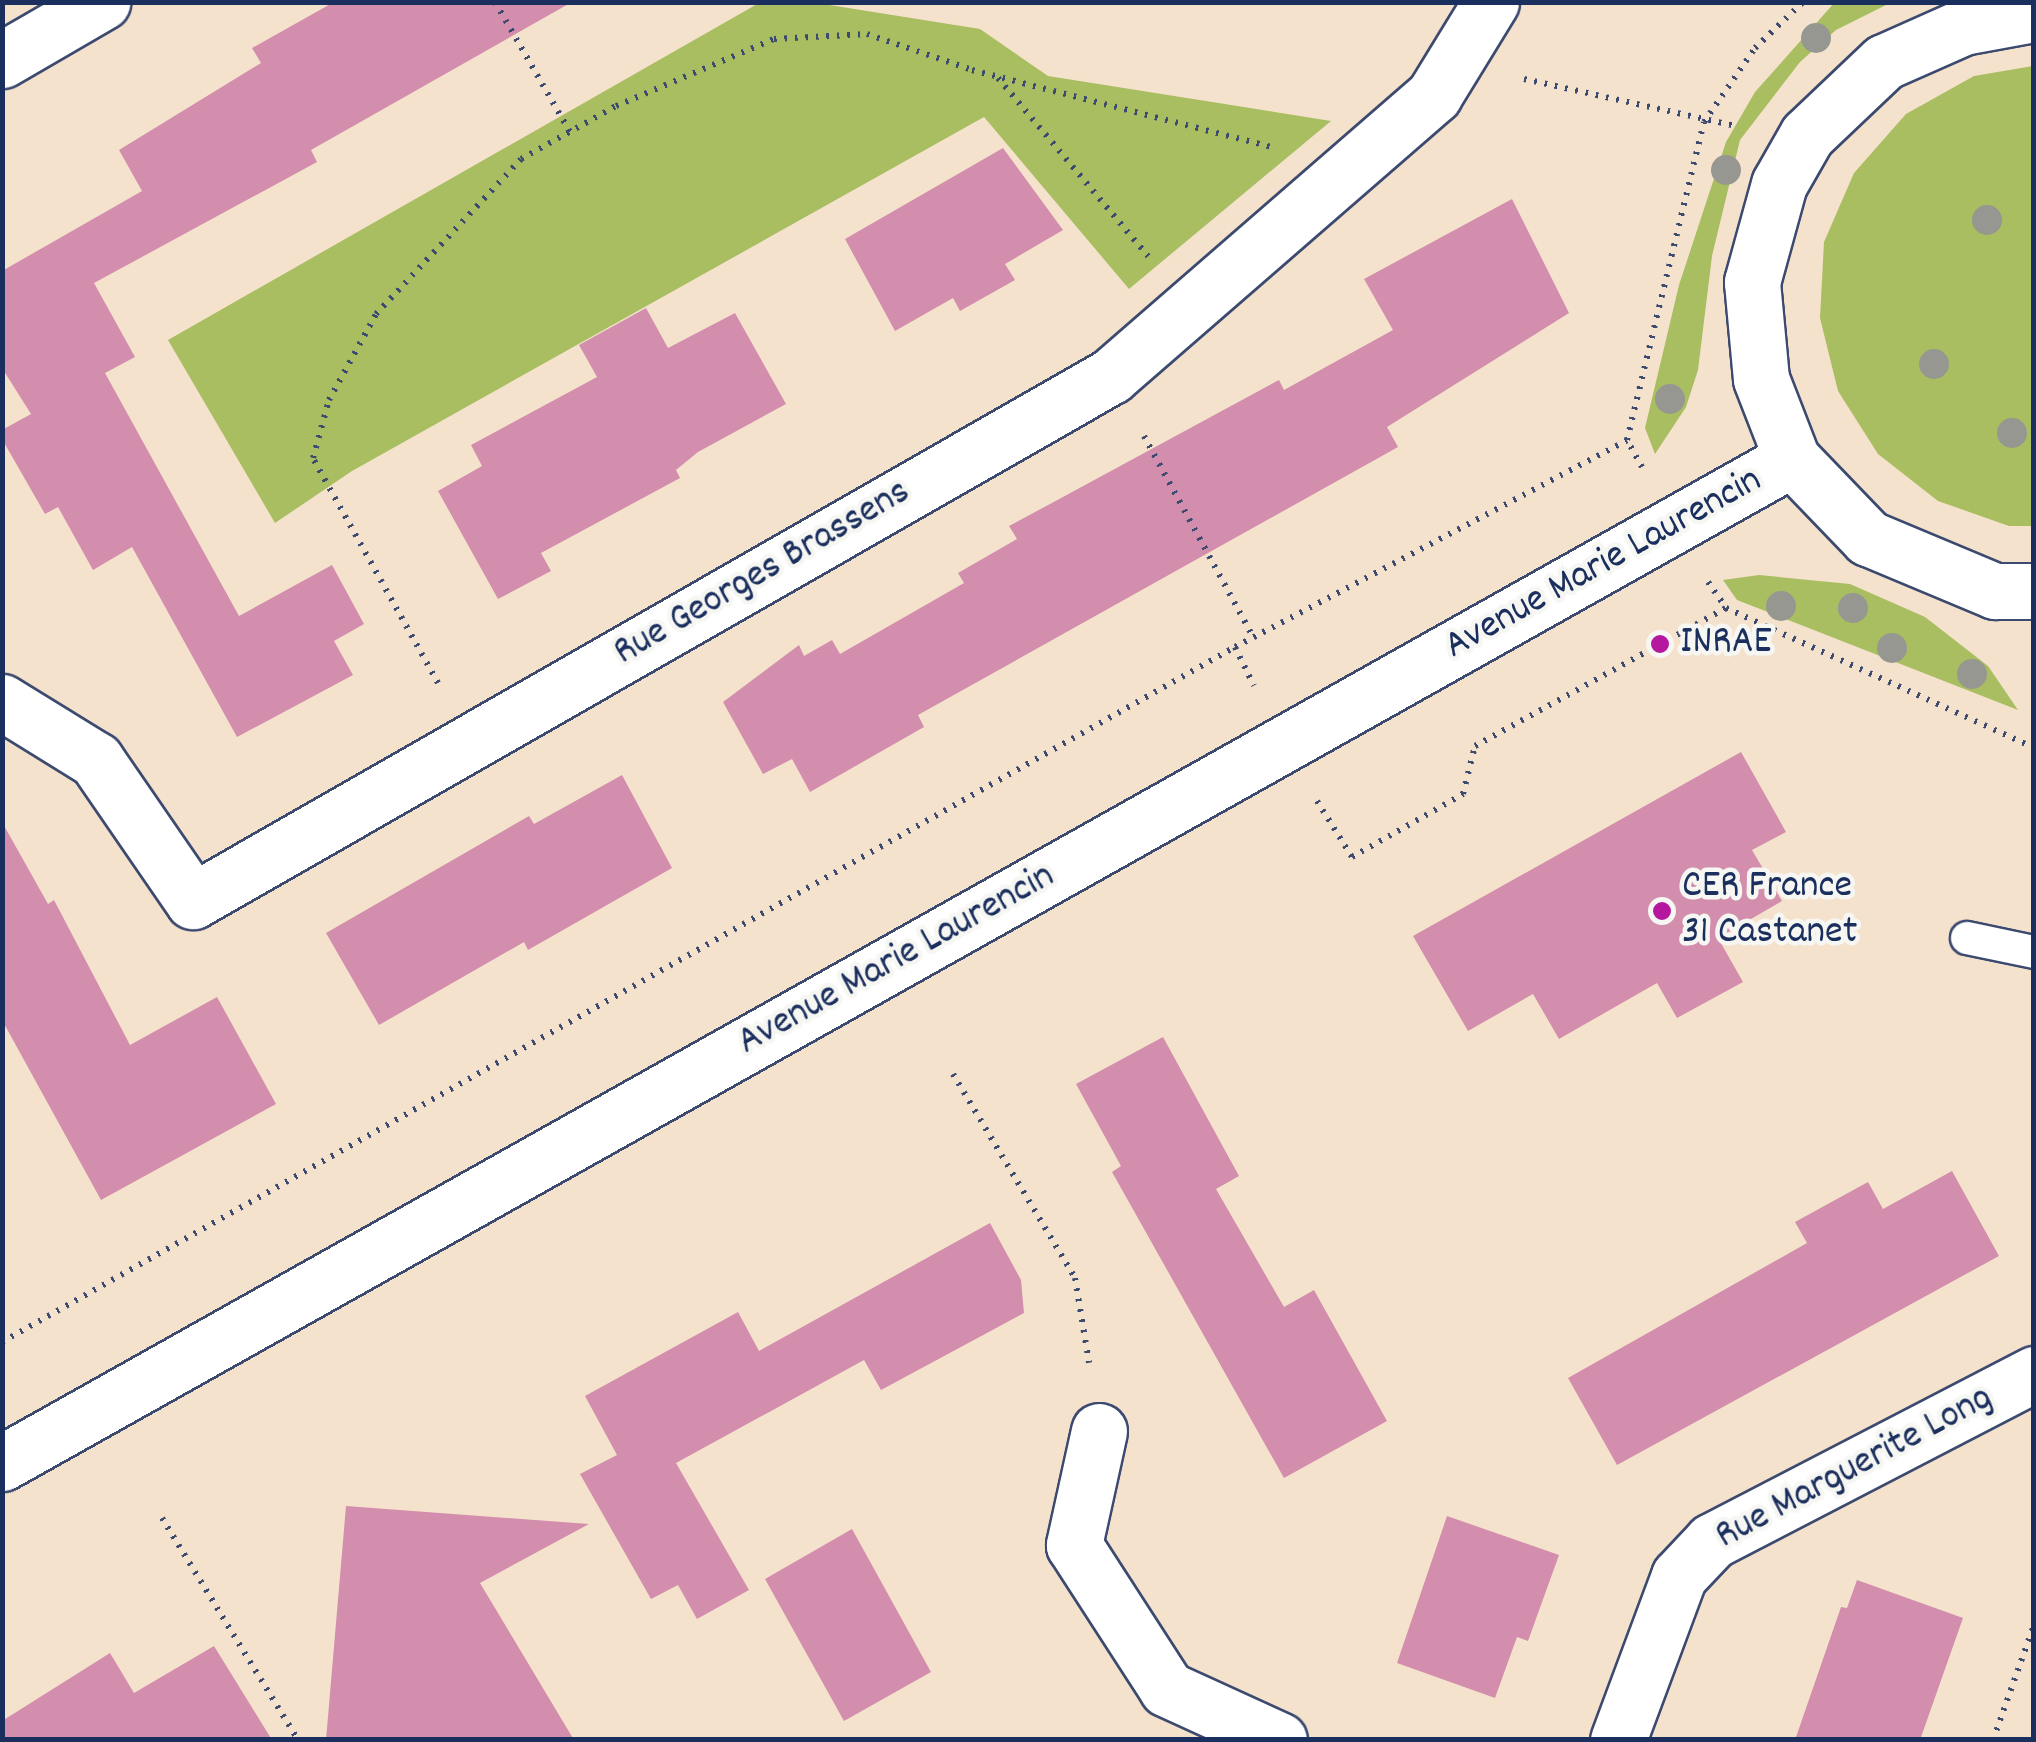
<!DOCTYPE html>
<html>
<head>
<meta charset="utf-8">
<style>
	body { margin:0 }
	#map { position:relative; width:2036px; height:1742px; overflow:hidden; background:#f5e2cd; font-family:Dekko,sans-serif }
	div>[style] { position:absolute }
	.green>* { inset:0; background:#a9bd61 }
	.building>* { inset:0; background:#d28eac }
	.path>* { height:6px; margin-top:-3px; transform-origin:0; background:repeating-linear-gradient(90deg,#3c4a6f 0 2.5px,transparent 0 10.5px) }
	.roads { filter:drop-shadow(2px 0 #3c4a6f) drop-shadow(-2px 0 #3c4a6f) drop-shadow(0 2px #3c4a6f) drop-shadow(0 -2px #3c4a6f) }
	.lane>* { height:32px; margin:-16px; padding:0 16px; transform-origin:16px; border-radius:16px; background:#fff }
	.street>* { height:55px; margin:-27.5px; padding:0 27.5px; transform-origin:27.5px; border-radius:27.5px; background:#fff }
	.secondary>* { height:55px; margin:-27.5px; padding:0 27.5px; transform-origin:27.5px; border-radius:27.5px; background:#fff }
	.trees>* { width:30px; height:30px; margin:-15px; border-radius:50%; background:#959790 }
	.dots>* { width:28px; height:28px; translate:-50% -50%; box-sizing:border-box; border:5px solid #f6f6f2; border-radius:50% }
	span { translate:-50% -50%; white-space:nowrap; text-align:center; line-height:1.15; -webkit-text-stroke:9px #f6f6f2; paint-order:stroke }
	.street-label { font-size:40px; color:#1b2f5e }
	.poi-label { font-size:40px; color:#1b2f5e }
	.left { translate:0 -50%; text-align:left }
	.frame { position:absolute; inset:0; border:5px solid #1b2f5e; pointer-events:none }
</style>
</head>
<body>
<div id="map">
	<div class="green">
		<div style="clip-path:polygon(1835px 2px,1890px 3px,1836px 30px,1800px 62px,1740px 140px,1712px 256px,1698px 370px,1686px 407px,1655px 454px,1645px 428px,1679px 285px,1726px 142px,1755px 92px)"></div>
		<div style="clip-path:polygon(759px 3px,817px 3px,980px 29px,1048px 76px,1331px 121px,1129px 289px,984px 117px,352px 471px,275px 523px,168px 340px)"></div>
		<div style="clip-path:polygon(2033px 66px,2033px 526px,2009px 526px,1938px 501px,1878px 454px,1838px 391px,1820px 318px,1824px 242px,1854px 173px,1906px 114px,1974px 76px)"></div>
		<div style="clip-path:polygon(1759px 575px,1850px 584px,1925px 617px,1988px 666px,2018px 710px,1737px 600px,1723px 580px)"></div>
	</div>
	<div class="building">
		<div style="clip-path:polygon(334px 2px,572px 2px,311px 150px,317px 162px,94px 283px,135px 357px,105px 373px,239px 616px,332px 565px,364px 624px,334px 641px,353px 675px,237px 737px,132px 547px,93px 570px,58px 507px,45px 514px,2px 439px,2px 430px,31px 414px,2px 368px,2px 271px,142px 191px,119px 150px,261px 63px,252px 48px)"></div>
		<div style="clip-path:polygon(1003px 148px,1063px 230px,1005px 264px,1015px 280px,960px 311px,953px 298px,895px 331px,845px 239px)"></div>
		<div style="clip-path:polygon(1512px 199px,1569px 313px,1387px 427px,1398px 447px,918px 715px,924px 727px,810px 792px,792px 759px,763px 774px,723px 702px,799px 645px,804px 656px,832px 640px,840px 654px,964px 583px,958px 573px,1017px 539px,1009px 526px,1050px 504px,1279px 380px,1284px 390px,1393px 330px,1364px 279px)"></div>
		<div style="clip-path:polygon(646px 308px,668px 348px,735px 313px,786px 404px,698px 452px,676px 470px,680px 478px,541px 553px,551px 571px,498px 599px,438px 491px,482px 466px,471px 445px,597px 377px,579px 345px)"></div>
		<div style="clip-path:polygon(1741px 752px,1786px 832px,1752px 850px,1782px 901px,1718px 938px,1743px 982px,1677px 1018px,1657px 983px,1559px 1039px,1533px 994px,1468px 1031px,1413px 936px)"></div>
		<div style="clip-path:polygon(622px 775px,672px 868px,528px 950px,524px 942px,379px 1025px,326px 933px,529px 816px,534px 824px)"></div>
		<div style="clip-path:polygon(2px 822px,48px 904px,54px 900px,130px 1045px,217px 997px,276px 1104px,101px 1200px,2px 1020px)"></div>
		<div style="clip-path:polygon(1163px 1037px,1239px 1176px,1216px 1189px,1284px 1307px,1314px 1290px,1387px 1421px,1284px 1478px,1112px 1172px,1121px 1166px,1076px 1084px)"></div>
		<div style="clip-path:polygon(1952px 1171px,1999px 1256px,1617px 1465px,1568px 1378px,1807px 1243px,1795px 1222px,1868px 1182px,1883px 1209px)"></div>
		<div style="clip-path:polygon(990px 1223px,1021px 1280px,1024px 1313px,881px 1390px,864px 1360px,676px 1463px,749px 1590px,697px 1619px,678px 1585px,651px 1599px,580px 1474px,617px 1455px,585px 1396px,738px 1312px,759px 1351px)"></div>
		<div style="clip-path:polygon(346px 1506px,589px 1524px,480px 1583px,574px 1740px,326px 1740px)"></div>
		<div style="clip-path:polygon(1447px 1516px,1559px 1555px,1528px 1641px,1517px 1637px,1495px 1698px,1397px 1663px)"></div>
		<div style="clip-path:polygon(852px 1529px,931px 1672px,844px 1721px,765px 1579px)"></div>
		<div style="clip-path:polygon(1857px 1580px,1963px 1618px,1920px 1740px,1795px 1740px,1841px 1607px,1847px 1608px)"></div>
		<div style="clip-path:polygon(214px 1646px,272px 1740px,2px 1740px,2px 1721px,110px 1653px,134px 1693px)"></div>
	</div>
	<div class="path">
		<div style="left:495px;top:2px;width:150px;rotate:60deg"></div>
		<div style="left:998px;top:78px;width:233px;rotate:49.9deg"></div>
		<div style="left:1524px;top:79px;width:213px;rotate:12.5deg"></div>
		<div style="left:1144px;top:436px;width:229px;rotate:61.5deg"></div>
		<div style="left:1642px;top:467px;width:31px;rotate:-119deg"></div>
		<div style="left:1627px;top:440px;width:327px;rotate:-76.4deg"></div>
		<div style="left:1704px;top:122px;width:90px;rotate:-55.4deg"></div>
		<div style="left:1755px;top:48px;width:66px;rotate:-43.8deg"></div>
		<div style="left:1708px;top:582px;width:32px;rotate:55deg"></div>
		<div style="left:1726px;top:608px;width:338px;rotate:24.4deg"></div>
		<div style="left:1235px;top:647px;width:43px;rotate:64deg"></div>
		<div style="left:438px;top:683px;width:257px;rotate:-119.1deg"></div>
		<div style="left:313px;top:458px;width:60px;rotate:-74.6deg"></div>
		<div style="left:329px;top:400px;width:98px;rotate:-61.3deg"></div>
		<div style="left:376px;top:314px;width:212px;rotate:-46.9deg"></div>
		<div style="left:521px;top:159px;width:109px;rotate:-29.2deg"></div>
		<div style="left:616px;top:106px;width:172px;rotate:-23deg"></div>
		<div style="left:774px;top:39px;width:93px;rotate:-3.1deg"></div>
		<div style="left:867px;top:34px;width:111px;rotate:18.9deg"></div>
		<div style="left:972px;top:70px;width:310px;rotate:14.4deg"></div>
		<div style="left:1317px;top:801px;width:66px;rotate:58deg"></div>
		<div style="left:1352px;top:857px;width:128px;rotate:-29.6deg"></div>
		<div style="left:1463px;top:794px;width:49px;rotate:-76deg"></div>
		<div style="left:1475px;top:746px;width:286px;rotate:-28.8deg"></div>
		<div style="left:953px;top:1074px;width:238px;rotate:59.1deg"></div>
		<div style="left:1075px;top:1278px;width:86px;rotate:80.6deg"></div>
		<div style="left:2px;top:1342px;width:1415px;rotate:-29.41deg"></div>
		<div style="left:1235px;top:647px;width:443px;rotate:-27.8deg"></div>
		<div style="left:162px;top:1518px;width:260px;rotate:58.5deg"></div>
		<div style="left:1993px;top:1740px;width:122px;rotate:-70.4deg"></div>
	</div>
	<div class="roads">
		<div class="lane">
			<div style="left:1967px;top:938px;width:68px;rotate:11.8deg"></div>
		</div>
		<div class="street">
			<div style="left:2px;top:60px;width:116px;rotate:-30.1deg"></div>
			<div style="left:2px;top:702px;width:110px;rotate:31.7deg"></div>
			<div style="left:96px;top:760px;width:171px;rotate:55.5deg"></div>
			<div style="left:193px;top:901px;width:1058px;rotate:-29.77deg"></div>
			<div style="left:1111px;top:376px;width:428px;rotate:-41deg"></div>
			<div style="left:1434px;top:95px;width:109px;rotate:-58.5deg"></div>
			<div style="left:1099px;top:1431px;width:117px;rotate:102.4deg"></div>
			<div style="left:1074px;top:1545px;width:171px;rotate:57.1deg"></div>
			<div style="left:1167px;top:1689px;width:123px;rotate:24.5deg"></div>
			<div style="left:1618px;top:1740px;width:175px;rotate:-69.6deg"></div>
			<div style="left:1679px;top:1576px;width:48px;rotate:-46.7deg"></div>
			<div style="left:1712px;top:1541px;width:363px;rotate:-27.4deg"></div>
		</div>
		<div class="secondary">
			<div style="left:2034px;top:14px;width:72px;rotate:169.6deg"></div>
			<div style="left:1963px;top:27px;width:86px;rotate:156.1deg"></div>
			<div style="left:1884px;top:62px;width:106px;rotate:136.5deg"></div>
			<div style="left:1807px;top:135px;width:56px;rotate:119.7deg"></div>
			<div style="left:1779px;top:184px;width:102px;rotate:105.4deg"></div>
			<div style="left:1752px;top:282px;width:97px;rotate:84.7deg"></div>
			<div style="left:1761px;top:379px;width:86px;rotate:68.8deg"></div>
			<div style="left:1792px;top:459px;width:110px;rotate:46.1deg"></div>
			<div style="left:1868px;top:538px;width:138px;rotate:22.7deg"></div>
			<div style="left:1995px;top:591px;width:39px"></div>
			<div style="left:2px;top:1463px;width:2052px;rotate:-29.29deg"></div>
		</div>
	</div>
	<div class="trees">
		<div style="left:1816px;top:38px"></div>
		<div style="left:1726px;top:170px"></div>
		<div style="left:1987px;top:220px"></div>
		<div style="left:1934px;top:364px"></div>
		<div style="left:1670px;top:399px"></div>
		<div style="left:2012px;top:433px"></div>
		<div style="left:1781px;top:606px"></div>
		<div style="left:1853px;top:608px"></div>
		<div style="left:1892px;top:648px"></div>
		<div style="left:1972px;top:674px"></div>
	</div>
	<div class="dots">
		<div style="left:1660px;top:644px;background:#b5179e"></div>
		<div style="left:1662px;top:911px;background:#b5179e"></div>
	</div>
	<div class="street-label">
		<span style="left:1604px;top:565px;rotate:-29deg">Avenue Marie Laurencin</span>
		<span style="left:763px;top:574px;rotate:-30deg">Rue Georges Brassens</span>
		<span style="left:897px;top:961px;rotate:-29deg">Avenue Marie Laurencin</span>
		<span style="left:1855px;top:1469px;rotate:-28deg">Rue Marguerite Long</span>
	</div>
	<div class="poi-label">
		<span class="left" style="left:1680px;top:644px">INRAE</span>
		<span class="left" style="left:1682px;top:911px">CER France<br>31 Castanet</span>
	</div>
	<div class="frame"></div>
</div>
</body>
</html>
